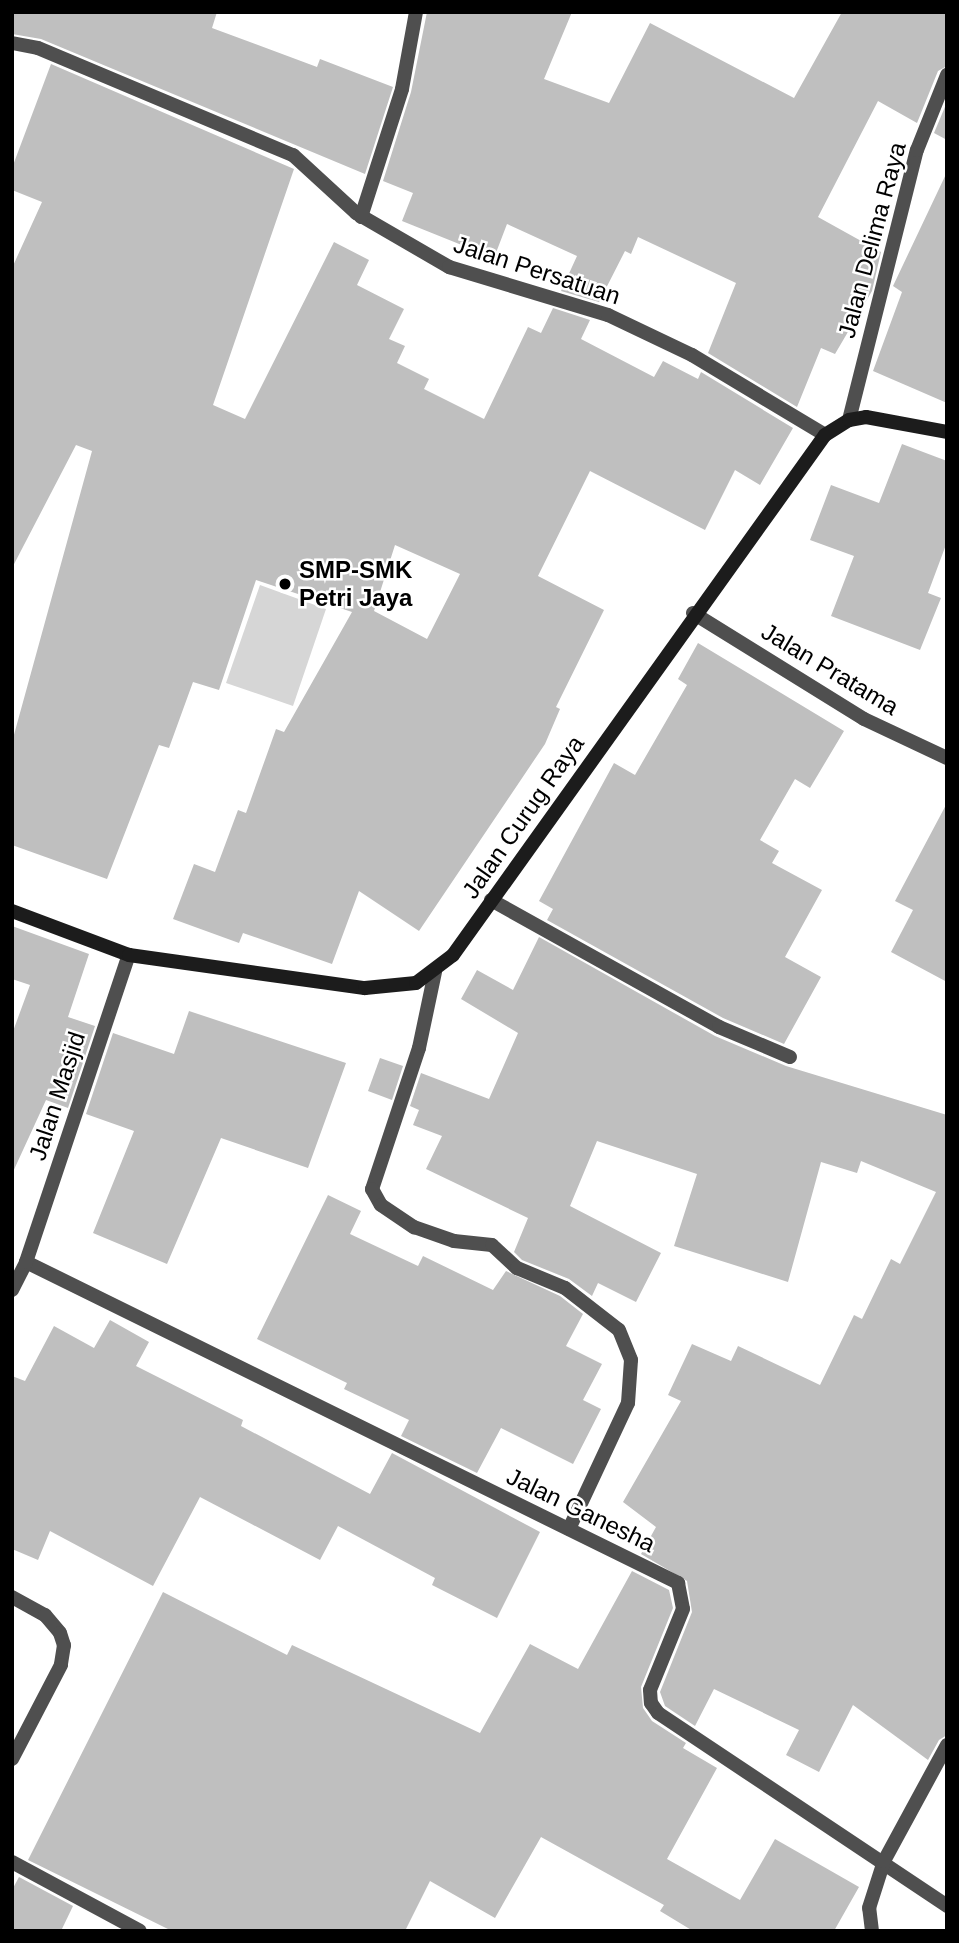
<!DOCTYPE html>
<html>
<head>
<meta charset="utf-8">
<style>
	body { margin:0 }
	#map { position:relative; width:959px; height:1943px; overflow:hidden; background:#fff; font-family:Arial,sans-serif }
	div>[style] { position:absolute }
	.green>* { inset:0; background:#d6d6d6 }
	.building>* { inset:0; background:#bfbfbf }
	.lane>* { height:14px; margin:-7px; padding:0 7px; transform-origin:7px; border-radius:7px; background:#4f4f4f }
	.street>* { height:14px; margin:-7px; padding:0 7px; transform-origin:7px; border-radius:7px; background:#4f4f4f }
	.secondary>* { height:14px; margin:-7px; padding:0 7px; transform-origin:7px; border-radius:7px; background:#1c1c1c }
	.dots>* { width:19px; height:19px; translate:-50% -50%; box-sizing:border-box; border:4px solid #fff; border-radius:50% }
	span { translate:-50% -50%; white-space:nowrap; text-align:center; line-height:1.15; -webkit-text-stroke:5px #fff; paint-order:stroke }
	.street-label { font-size:24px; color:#000 }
	.poi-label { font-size:24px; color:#000; font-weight:700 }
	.left { translate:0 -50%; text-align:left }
	.frame { position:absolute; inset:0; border:14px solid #000; pointer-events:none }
</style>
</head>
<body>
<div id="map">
	<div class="green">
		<div style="clip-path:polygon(260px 585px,326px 609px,293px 706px,226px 683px)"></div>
	</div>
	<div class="building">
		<div style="clip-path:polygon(12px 12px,217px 12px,212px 28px,317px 67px,320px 59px,393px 87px,365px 174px,41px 39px,12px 34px)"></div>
		<div style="clip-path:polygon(427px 12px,572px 12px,544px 79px,609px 103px,650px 23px,794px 98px,842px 12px,947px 12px,947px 66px,938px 71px,917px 123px,878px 101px,818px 217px,881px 252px,872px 291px,835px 354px,821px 348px,797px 407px,708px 353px,736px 283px,638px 237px,631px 254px,625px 251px,599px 302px,561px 291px,577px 256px,507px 224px,494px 258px,402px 221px,413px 193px,383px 181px,411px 92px)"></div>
		<div style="clip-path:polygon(evenodd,51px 64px,294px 169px,213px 405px,245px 419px,334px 242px,369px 260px,357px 285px,404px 309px,389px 339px,405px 346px,397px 363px,429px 379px,424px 389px,484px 419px,528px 327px,541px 333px,553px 308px,590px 320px,581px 339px,654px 377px,663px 361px,698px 379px,701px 372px,793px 428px,760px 485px,735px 470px,705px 530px,590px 471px,538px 576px,604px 610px,556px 707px,560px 709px,545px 744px,419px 931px,359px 891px,332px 964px,243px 933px,239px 943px,173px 919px,194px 864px,215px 872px,238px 810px,246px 813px,276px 729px,284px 732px,352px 612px,256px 580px,219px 690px,193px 682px,169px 748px,159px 745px,107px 879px,12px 845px,12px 742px,92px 451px,76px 445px,12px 568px,12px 268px,42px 202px,12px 190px,12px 168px,51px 64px,395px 545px,460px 574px,427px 639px,374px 611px,395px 545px)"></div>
		<div style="clip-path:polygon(947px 102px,947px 140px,934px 133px)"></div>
		<div style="clip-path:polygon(947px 172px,947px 403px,873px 371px,902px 292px,893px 286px)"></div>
		<div style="clip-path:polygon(902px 444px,947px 461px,947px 542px,928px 593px,941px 598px,920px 650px,831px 616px,854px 556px,810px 540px,831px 485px,879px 503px)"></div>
		<div style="clip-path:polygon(698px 643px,844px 731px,810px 788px,795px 779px,760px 840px,779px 851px,772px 863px,822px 890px,785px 957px,821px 977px,784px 1044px,723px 1018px,547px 920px,553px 909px,539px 901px,614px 763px,635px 775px,687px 685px,678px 679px)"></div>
		<div style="clip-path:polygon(947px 803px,947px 982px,891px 952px,913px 910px,895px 901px)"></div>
		<div style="clip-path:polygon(12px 926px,89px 954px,68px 1017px,95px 1026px,68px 1108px,46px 1100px,12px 1174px,12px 1034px,30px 985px,12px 979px)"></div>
		<div style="clip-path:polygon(539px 937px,715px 1036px,786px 1066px,947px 1115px,947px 1735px,939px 1740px,928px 1760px,853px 1705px,819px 1772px,786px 1755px,799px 1730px,714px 1689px,695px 1726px,665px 1706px,660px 1692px,692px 1612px,687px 1581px,641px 1554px,656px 1527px,623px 1502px,681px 1401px,668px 1395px,692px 1344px,731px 1361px,738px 1346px,820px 1385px,854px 1315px,862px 1319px,891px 1259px,900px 1264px,936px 1192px,861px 1161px,857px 1173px,821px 1162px,788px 1282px,674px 1246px,697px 1174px,597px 1141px,570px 1206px,661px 1253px,636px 1302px,598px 1283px,592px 1296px,569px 1279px,522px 1260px,514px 1252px,528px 1218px,426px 1169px,442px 1136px,413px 1125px,419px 1110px,410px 1106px,421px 1073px,489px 1099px,518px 1033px,461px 999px,477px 970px,513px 990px)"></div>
		<div style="clip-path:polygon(189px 1011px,346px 1063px,308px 1168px,221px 1138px,167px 1264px,93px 1233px,134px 1131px,86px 1114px,113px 1033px,174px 1054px)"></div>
		<div style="clip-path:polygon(380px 1058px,403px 1066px,392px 1100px,368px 1091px)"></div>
		<div style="clip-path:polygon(328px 1195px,361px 1211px,350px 1234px,418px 1266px,423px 1256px,493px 1290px,506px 1271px,560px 1296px,583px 1314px,566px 1346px,602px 1364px,583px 1400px,601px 1409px,573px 1464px,501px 1428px,477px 1473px,401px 1436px,409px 1420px,344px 1389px,347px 1383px,257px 1339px)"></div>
		<div style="clip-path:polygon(110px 1320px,149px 1342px,136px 1366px,243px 1420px,241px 1426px,370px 1494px,392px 1453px,540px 1532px,497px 1618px,432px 1585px,435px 1578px,338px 1526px,320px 1560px,200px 1497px,153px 1586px,50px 1531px,38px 1560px,12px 1549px,12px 1376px,25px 1381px,54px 1326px,94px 1348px)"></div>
		<div style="clip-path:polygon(632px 1571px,669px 1590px,673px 1608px,641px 1687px,643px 1708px,652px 1721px,686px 1743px,683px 1748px,717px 1768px,667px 1859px,740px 1900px,775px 1839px,859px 1887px,834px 1931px,693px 1931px,660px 1911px,664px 1905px,541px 1837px,495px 1918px,430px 1881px,405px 1931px,172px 1931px,28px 1860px,163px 1592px,287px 1655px,292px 1645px,480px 1733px,530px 1644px,578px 1669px)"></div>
		<div style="clip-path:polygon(19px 1877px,73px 1906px,61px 1931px,12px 1931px,12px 1890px)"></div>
	</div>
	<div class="lane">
		<div style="left:12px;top:1862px;width:145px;rotate:28.3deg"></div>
	</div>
	<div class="street">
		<div style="left:12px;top:43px;width:26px;rotate:11deg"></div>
		<div style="left:38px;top:48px;width:277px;rotate:22.8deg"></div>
		<div style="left:293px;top:155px;width:86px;rotate:42.6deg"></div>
		<div style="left:356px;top:213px;width:108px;rotate:30.1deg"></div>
		<div style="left:449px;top:267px;width:166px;rotate:16.8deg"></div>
		<div style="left:608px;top:315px;width:93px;rotate:25.5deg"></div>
		<div style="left:692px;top:355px;width:155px;rotate:31deg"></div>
		<div style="left:361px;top:217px;width:134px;rotate:-72.2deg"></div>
		<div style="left:402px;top:89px;width:78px;rotate:-79.7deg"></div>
		<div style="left:849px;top:420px;width:278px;rotate:-75.9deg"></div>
		<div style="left:917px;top:150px;width:81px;rotate:-68.2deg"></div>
		<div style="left:693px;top:613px;width:201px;rotate:31.8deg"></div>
		<div style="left:864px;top:719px;width:92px;rotate:25.2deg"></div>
		<div style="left:491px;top:900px;width:261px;rotate:29.1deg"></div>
		<div style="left:719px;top:1027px;width:77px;rotate:22.9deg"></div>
		<div style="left:435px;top:972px;width:78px;rotate:101.9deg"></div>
		<div style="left:419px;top:1048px;width:149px;rotate:108.4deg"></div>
		<div style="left:372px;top:1189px;width:18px;rotate:61deg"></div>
		<div style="left:381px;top:1205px;width:40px;rotate:34deg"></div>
		<div style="left:414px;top:1227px;width:42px;rotate:19.3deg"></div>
		<div style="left:454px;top:1241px;width:38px;rotate:6deg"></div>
		<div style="left:492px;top:1245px;width:34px;rotate:43deg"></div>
		<div style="left:517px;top:1268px;width:52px;rotate:22.6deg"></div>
		<div style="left:565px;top:1288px;width:68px;rotate:37.9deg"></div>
		<div style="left:619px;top:1330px;width:32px;rotate:68deg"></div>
		<div style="left:631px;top:1360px;width:43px;rotate:94deg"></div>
		<div style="left:628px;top:1403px;width:139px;rotate:115.1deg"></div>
		<div style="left:26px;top:1262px;width:727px;rotate:26.21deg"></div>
		<div style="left:678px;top:1583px;width:26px;rotate:79deg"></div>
		<div style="left:683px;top:1609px;width:87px;rotate:112.2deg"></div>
		<div style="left:650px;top:1690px;width:13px;rotate:86deg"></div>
		<div style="left:651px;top:1703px;width:12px;rotate:55deg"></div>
		<div style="left:658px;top:1713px;width:348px;rotate:33.7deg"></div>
		<div style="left:12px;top:1290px;width:31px;rotate:-63deg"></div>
		<div style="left:26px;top:1262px;width:324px;rotate:-71.5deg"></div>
		<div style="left:12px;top:1597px;width:38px;rotate:29deg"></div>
		<div style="left:45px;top:1615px;width:23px;rotate:50deg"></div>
		<div style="left:60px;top:1633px;width:13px;rotate:72deg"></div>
		<div style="left:64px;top:1645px;width:20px;rotate:99deg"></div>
		<div style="left:61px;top:1665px;width:106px;rotate:117.5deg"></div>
		<div style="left:872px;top:1931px;width:23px;rotate:-97deg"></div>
		<div style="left:869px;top:1908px;width:49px;rotate:-72.3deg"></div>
		<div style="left:884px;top:1861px;width:132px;rotate:-61.5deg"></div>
	</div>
	<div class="secondary">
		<div style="left:12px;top:911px;width:125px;rotate:20.6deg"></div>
		<div style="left:129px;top:955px;width:238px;rotate:8deg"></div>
		<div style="left:365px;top:988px;width:51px;rotate:-5.6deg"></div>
		<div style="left:416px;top:983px;width:46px;rotate:-37.1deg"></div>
		<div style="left:453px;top:955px;width:639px;rotate:-54.42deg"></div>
		<div style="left:825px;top:435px;width:28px;rotate:-32deg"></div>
		<div style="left:849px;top:420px;width:17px;rotate:-10deg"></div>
		<div style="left:866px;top:417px;width:82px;rotate:10.5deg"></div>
	</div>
	<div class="dots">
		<div style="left:285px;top:584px;background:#000"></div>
	</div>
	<div class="street-label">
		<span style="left:872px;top:240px;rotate:-75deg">Jalan Delima Raya</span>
		<span style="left:537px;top:270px;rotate:18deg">Jalan Persatuan</span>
		<span style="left:830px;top:669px;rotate:31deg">Jalan Pratama</span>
		<span style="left:523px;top:817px;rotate:-55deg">Jalan Curug Raya</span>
		<span style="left:57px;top:1096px;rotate:-72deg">Jalan Masjid</span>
		<span style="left:581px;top:1510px;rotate:26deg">Jalan Ganesha</span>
	</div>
	<div class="poi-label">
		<span class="left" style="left:299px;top:584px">SMP-SMK<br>Petri Jaya</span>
	</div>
	<div class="frame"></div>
</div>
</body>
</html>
